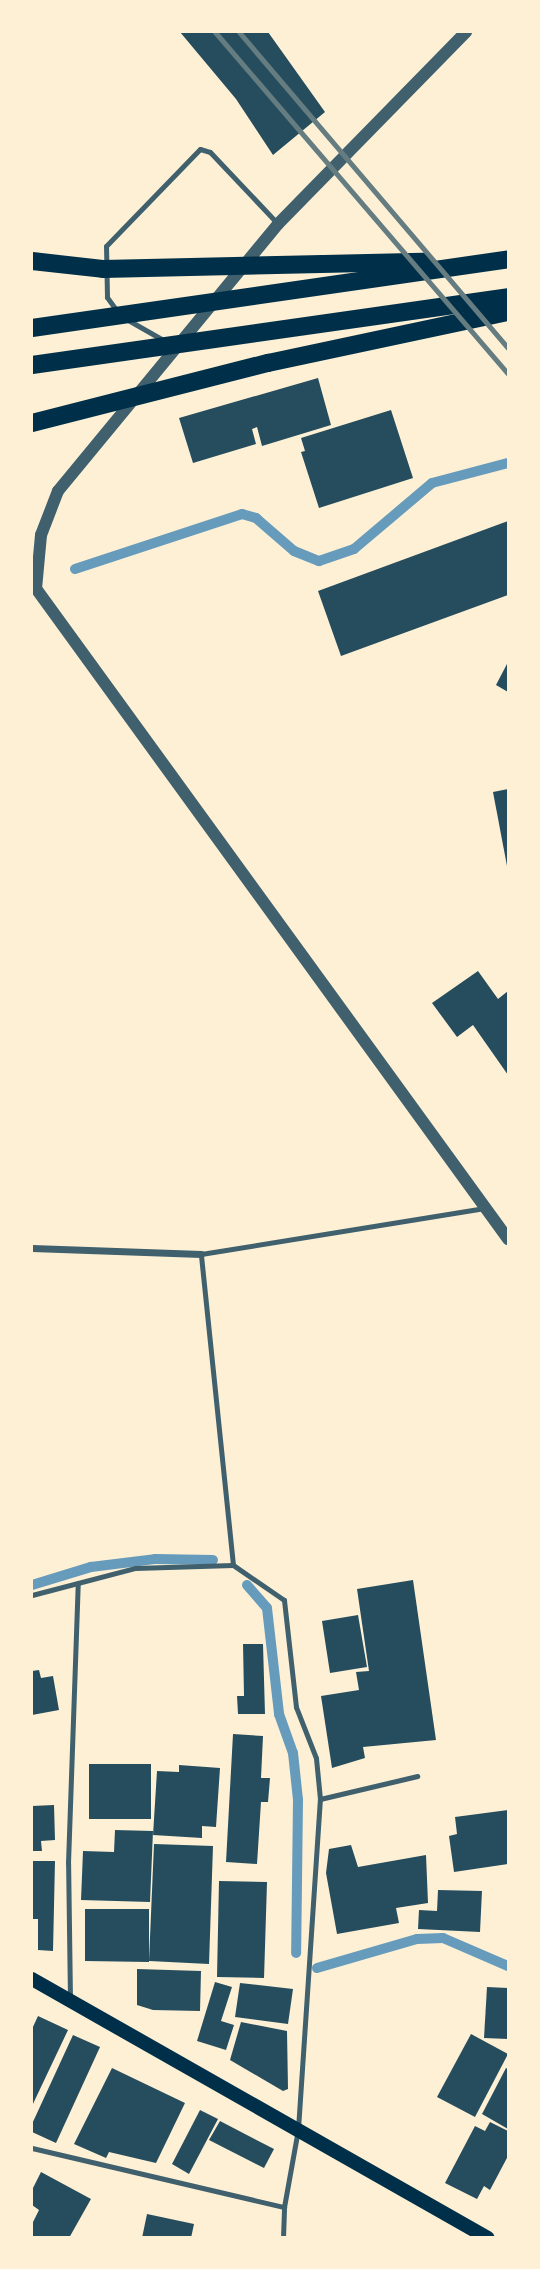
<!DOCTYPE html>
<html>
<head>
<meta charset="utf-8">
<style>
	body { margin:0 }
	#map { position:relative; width:540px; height:2269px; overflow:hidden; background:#fdf0d5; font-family:"Alegreya Sans",sans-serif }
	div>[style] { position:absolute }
	.stream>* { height:10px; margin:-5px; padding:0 5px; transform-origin:5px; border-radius:5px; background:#669bbc }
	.building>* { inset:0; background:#264d5e }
	.service>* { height:5px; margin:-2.5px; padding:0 2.5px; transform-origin:2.5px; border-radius:2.5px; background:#3f606c }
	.minor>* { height:7px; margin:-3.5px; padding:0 3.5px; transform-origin:3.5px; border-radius:3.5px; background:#3f606c }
	.tertiary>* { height:12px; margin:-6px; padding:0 6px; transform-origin:6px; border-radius:6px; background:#3f606c }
	.secondary>* { height:14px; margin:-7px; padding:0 7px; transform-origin:7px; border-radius:7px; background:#003049 }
	.primary>* { height:18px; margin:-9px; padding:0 9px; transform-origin:9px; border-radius:9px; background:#003049 }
	.rail>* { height:5px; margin:-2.5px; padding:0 2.5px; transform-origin:2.5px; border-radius:2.5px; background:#657d81 }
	span { translate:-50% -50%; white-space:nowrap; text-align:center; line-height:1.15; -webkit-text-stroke:5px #fdf0d5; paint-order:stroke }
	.frame { position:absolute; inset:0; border:33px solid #fdf0d5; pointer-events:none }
</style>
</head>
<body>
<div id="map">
	<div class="stream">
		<div style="left:75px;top:569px;width:176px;rotate:-18.2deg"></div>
		<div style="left:242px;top:514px;width:15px;rotate:16deg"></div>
		<div style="left:256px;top:518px;width:50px;rotate:41deg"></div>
		<div style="left:294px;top:551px;width:27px;rotate:22deg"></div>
		<div style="left:319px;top:561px;width:37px;rotate:-19deg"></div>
		<div style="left:354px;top:549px;width:102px;rotate:-40.2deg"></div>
		<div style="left:432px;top:483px;width:79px;rotate:-14.7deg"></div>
		<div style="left:32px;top:1585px;width:62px;rotate:-17deg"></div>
		<div style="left:91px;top:1567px;width:64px;rotate:-7.1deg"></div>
		<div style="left:155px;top:1559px;width:58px;rotate:1deg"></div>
		<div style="left:247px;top:1585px;width:30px;rotate:49deg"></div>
		<div style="left:267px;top:1608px;width:107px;rotate:83.5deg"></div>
		<div style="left:279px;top:1714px;width:41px;rotate:70.3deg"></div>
		<div style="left:293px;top:1753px;width:47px;rotate:83.9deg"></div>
		<div style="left:298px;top:1800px;width:153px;rotate:90.7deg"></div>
		<div style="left:317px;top:1968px;width:104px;rotate:-16.2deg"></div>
		<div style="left:417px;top:1939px;width:26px;rotate:-2deg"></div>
		<div style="left:443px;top:1938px;width:71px;rotate:23.3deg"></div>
	</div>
	<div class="building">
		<div style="clip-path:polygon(180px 32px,268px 32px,325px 112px,273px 155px,236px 99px)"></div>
		<div style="clip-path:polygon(318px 378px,331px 425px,262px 446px,257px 427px,252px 429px,256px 444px,193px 463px,179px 418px)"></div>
		<div style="clip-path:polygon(391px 410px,413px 478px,319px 508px,301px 452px,305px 451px,301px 438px)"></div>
		<div style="clip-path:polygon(508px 521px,508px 595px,341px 656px,318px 591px)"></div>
		<div style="clip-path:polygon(508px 662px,508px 692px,496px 685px)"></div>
		<div style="clip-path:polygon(508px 789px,508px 866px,507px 866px,493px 792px)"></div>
		<div style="clip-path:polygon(478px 971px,498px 999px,508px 991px,508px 1075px,473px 1025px,457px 1037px,432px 1003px)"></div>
		<div style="clip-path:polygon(413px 1580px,436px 1740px,363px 1747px,365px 1758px,332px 1768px,321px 1696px,359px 1690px,356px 1672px,369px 1671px,357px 1589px)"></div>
		<div style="clip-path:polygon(358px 1615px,367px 1667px,330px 1673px,322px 1621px)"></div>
		<div style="clip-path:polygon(243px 1644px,263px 1644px,265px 1714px,238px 1714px,237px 1696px,244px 1696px)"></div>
		<div style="clip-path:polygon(39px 1670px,41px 1678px,53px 1676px,59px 1710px,32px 1715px,32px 1671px)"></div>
		<div style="clip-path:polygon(233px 1734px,263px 1736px,261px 1778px,270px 1778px,268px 1802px,261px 1802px,257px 1864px,226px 1862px)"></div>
		<div style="clip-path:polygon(89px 1764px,151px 1764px,151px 1819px,89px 1819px)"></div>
		<div style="clip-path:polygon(179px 1765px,220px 1768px,216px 1827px,202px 1826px,202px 1838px,153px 1835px,157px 1771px,179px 1772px)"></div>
		<div style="clip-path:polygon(54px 1805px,55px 1840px,41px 1841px,42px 1851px,32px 1851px,32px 1806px)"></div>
		<div style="clip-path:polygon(508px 1810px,508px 1864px,454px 1872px,449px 1836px,457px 1834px,455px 1817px)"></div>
		<div style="clip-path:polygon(115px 1830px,153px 1831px,150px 1902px,81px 1900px,83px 1851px,114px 1852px)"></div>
		<div style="clip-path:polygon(154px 1844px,213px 1846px,209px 1964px,149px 1961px)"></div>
		<div style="clip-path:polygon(351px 1845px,358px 1867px,426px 1855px,428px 1903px,396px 1908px,399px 1923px,337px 1934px,326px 1873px,329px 1849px)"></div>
		<div style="clip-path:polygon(32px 1861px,55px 1861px,53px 1951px,38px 1950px,38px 1919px,32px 1919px)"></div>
		<div style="clip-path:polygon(219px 1881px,267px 1882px,264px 1978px,217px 1977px)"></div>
		<div style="clip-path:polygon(438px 1890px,482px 1891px,480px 1932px,418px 1929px,419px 1910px,437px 1911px)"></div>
		<div style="clip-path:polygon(85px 1909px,149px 1909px,149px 1962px,85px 1961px)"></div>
		<div style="clip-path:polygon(137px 1969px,201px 1971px,200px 2011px,153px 2010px,137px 2005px)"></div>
		<div style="clip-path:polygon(215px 1982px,232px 1987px,221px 2021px,234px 2025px,226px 2050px,197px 2041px)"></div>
		<div style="clip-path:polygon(240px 1983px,293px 1989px,288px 2024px,235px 2017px)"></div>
		<div style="clip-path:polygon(487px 1987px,508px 1988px,508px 2039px,484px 2038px)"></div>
		<div style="clip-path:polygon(38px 2016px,68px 2030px,32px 2106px,32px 2029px)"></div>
		<div style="clip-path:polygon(241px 2022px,287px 2031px,288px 2089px,283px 2091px,230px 2060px)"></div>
		<div style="clip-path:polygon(471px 2034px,508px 2054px,475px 2117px,437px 2097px)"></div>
		<div style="clip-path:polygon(73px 2035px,100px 2047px,56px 2143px,32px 2132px,32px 2124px)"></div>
		<div style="clip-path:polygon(112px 2068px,185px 2103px,156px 2163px,109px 2152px,106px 2158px,74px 2144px)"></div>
		<div style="clip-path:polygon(506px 2068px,508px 2069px,508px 2129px,482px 2114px)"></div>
		<div style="clip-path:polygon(200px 2110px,218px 2119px,189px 2174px,172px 2164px)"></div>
		<div style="clip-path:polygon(220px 2121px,274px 2149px,264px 2168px,209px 2140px)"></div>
		<div style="clip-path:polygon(490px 2122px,508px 2131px,508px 2156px,490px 2190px,484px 2186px,477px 2199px,445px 2183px,475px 2126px,485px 2131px)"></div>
		<div style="clip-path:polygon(41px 2172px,91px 2199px,69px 2238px,32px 2238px,32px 2224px,39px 2210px,32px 2205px,32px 2190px)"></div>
		<div style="clip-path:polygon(147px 2214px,194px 2224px,191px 2238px,142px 2238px)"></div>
	</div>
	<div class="service">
		<div style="left:117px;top:311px;width:17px;rotate:-126deg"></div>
		<div style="left:107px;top:297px;width:51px;rotate:-91.1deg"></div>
		<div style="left:106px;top:246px;width:135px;rotate:-45.9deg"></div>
		<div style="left:200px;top:149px;width:10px;rotate:17deg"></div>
		<div style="left:210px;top:152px;width:99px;rotate:46.6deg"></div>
		<div style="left:128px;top:320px;width:43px;rotate:29.6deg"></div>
		<div style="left:32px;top:1595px;width:106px;rotate:-14.7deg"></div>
		<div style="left:135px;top:1568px;width:98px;rotate:-1.8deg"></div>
		<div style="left:320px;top:1799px;width:100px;rotate:-13.3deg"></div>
		<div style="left:70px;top:1999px;width:136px;rotate:-90.8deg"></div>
		<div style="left:68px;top:1863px;width:280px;rotate:-88deg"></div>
		<div style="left:32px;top:2148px;width:259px;rotate:13.2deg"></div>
		<div style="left:284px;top:2207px;width:79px;rotate:-79.8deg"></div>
		<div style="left:298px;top:2129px;width:331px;rotate:-86.2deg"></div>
		<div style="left:320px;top:1799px;width:41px;rotate:-95.6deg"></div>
		<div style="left:316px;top:1758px;width:55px;rotate:-111.4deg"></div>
		<div style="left:296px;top:1707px;width:108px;rotate:-96.4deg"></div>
		<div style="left:284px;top:1600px;width:62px;rotate:-145.5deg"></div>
		<div style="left:233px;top:1565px;width:313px;rotate:-95.9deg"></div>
		<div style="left:201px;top:1254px;width:289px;rotate:-9.2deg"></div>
		<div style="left:283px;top:2238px;width:31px;rotate:-88deg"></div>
	</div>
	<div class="minor">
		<div style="left:32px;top:1248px;width:169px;rotate:2deg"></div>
	</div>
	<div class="tertiary">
		<div style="left:32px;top:583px;width:811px;rotate:54.03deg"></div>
		<div style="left:36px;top:589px;width:54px;rotate:-84.7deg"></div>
		<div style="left:41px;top:535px;width:47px;rotate:-68.9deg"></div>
		<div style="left:58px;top:491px;width:346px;rotate:-50.5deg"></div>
		<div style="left:278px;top:224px;width:269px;rotate:-45.6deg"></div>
	</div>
	<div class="secondary">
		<div style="left:32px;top:1979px;width:524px;rotate:29.6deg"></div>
	</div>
	<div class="primary">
		<div style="left:32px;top:261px;width:71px;rotate:6.4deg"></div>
		<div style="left:103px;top:269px;width:320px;rotate:-1.3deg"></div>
		<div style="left:32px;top:328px;width:481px;rotate:-8.2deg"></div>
		<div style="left:32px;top:365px;width:481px;rotate:-8.1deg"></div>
		<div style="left:32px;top:423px;width:244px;rotate:-14.3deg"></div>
		<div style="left:268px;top:363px;width:245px;rotate:-12deg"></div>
	</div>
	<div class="rail">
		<div style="left:215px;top:32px;width:450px;rotate:49.4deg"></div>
		<div style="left:239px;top:32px;width:415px;rotate:49.6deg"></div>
	</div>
	<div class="frame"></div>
</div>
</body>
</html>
